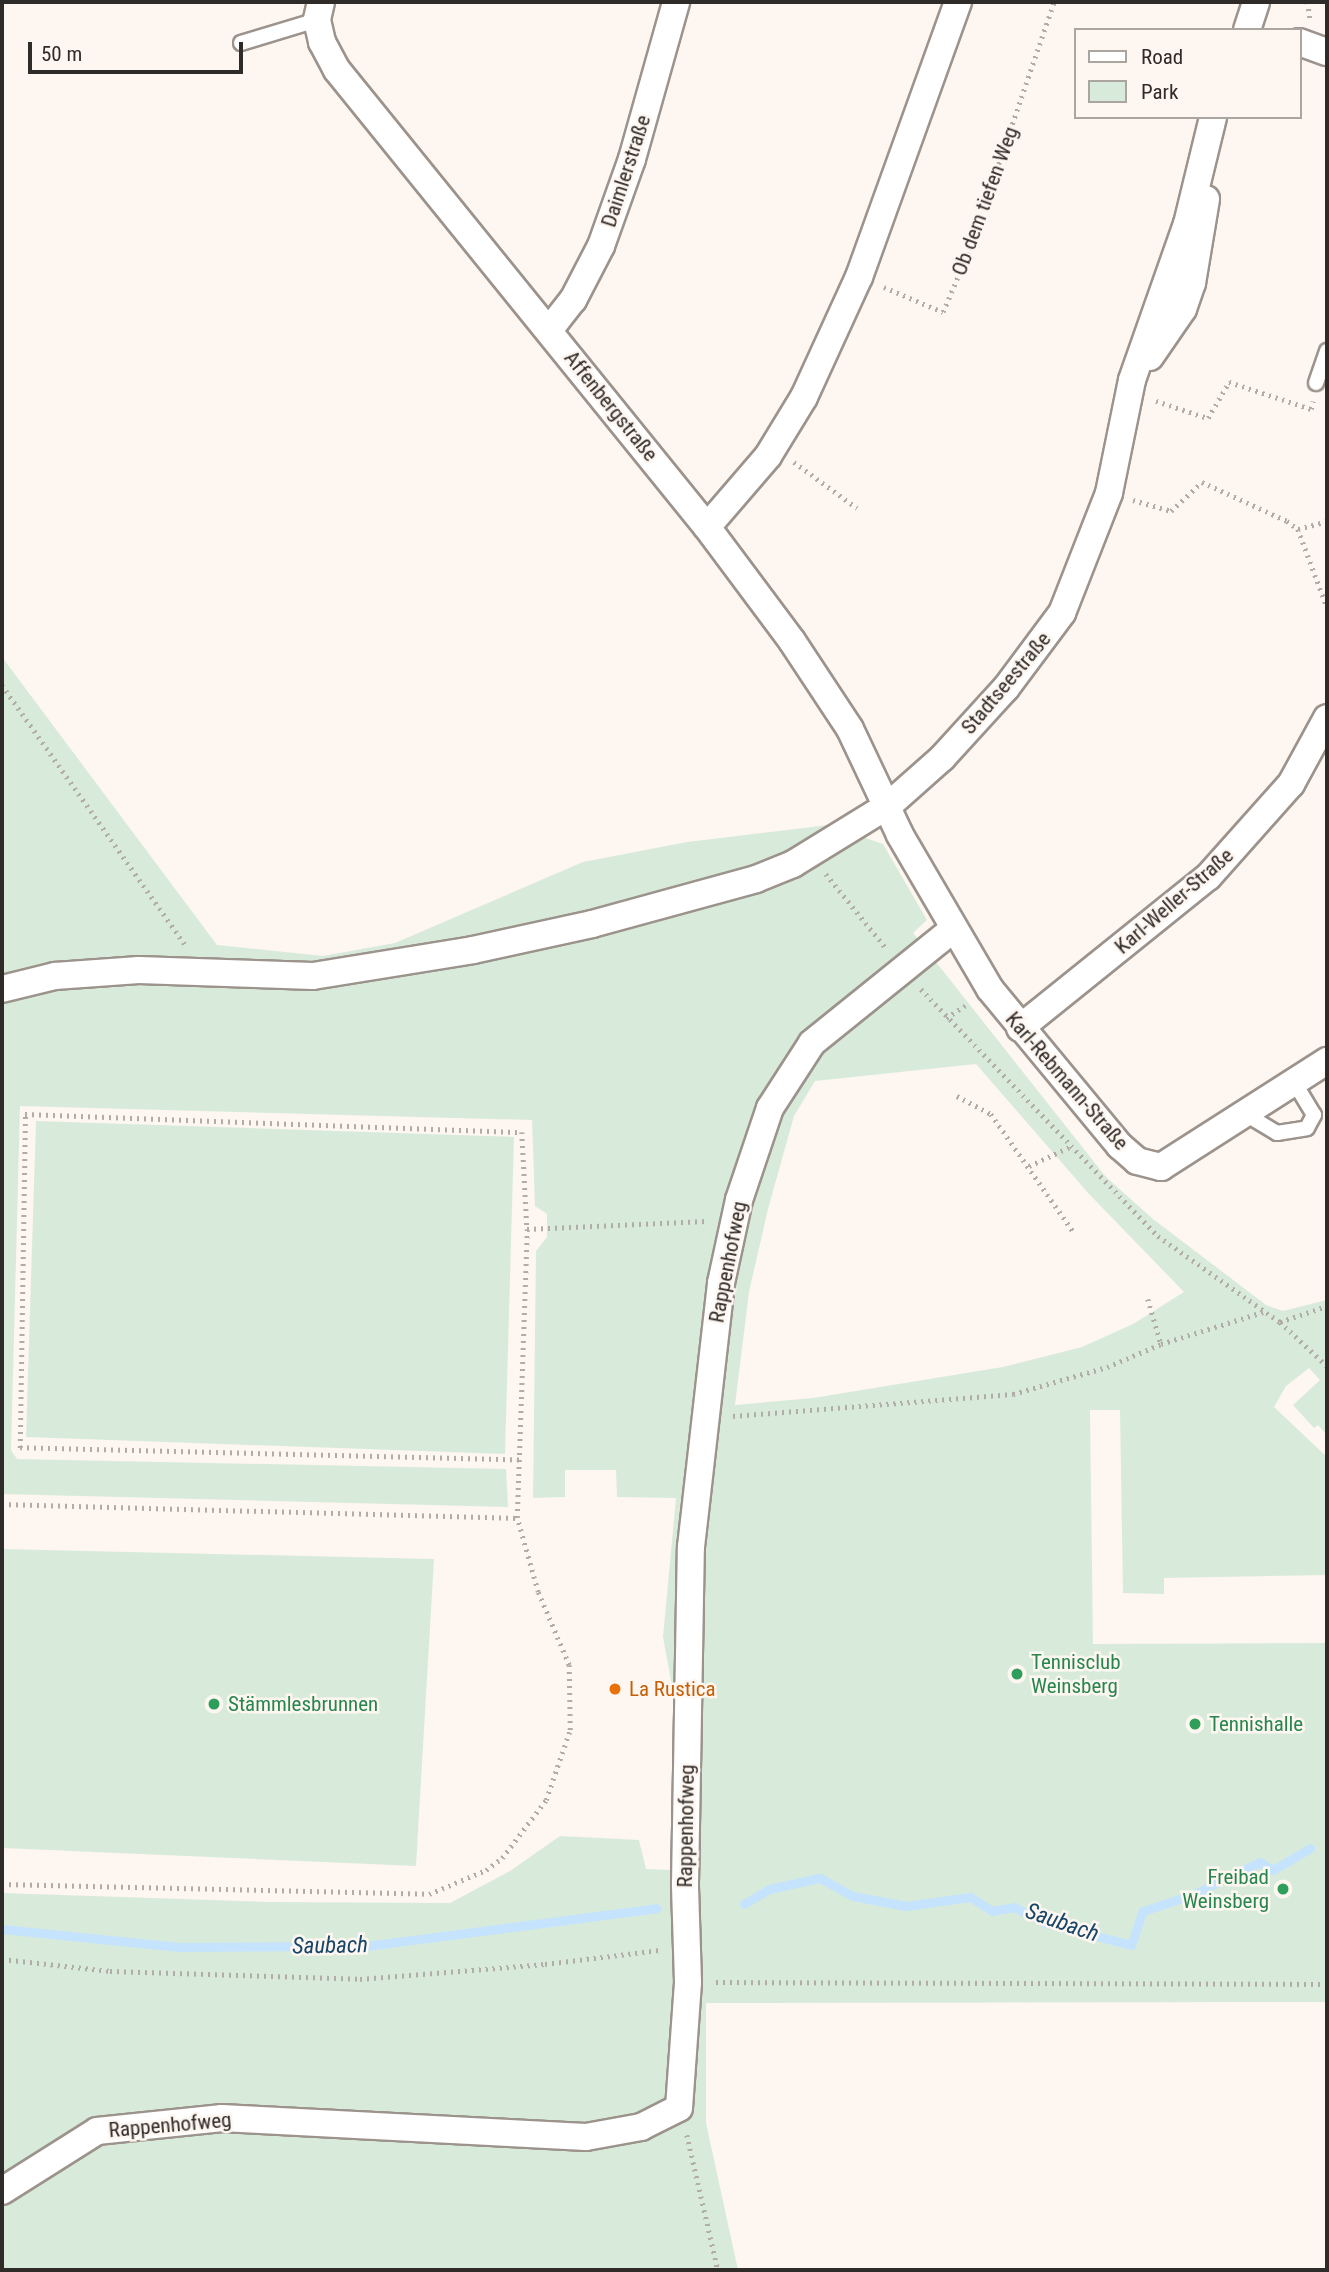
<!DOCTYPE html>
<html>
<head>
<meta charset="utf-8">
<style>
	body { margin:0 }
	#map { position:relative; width:1329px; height:2272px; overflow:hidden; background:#fef6f0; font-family:"Roboto Condensed",sans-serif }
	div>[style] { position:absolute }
	.green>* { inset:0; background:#d8ebda }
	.stream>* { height:9px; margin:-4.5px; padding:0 4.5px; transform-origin:4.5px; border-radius:4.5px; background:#c5e3fd }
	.path>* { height:4.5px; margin-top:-2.25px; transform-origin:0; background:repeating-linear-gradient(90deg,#b2aca7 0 2px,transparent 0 7px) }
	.roads { filter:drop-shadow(2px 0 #9c938c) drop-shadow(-2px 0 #9c938c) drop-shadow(0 2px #9c938c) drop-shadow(0 -2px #9c938c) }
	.lane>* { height:14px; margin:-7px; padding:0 7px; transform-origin:7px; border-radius:7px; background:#fff }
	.street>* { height:26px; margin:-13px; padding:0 13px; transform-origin:13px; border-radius:13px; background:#fff }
	.dots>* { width:19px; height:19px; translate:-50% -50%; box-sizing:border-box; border:4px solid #fef6f0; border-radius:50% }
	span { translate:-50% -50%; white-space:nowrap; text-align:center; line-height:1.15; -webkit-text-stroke:5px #fef6f0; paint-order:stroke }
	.street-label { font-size:21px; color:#2e2b28 }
	.leisure-label { font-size:21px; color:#27864d }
	.left { translate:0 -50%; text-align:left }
	.right { translate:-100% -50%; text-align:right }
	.food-label { font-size:21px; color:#c56008 }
	.water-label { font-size:23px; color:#174669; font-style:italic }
	.frame { position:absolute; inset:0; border:4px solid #2e2b28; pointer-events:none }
	.legend { position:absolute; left:1074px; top:28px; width:228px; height:91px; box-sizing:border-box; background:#fef6f0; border:2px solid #aba5a0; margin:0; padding:9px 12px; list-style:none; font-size:21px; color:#2e2b28 }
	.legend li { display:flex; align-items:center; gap:14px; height:35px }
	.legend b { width:35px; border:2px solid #aba5a0 }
	.scale { position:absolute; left:28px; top:42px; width:215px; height:32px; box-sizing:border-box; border:4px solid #2e2b28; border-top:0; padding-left:9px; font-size:21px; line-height:24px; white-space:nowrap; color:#2e2b28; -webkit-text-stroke:5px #fef6f0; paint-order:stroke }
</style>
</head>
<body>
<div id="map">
	<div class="green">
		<div style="clip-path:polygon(evenodd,2px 657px,217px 945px,323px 956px,395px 943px,583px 862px,687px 842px,828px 825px,883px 844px,927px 920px,913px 933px,1106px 1177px,1153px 1219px,1266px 1305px,1283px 1311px,1327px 1300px,1327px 1435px,1318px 1425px,1314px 1428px,1293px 1405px,1320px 1380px,1309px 1368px,1286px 1386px,1274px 1407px,1327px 1457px,1327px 1575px,1164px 1578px,1164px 1594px,1123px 1593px,1120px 1410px,1090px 1410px,1093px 1644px,1327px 1643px,1327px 2002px,706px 2003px,706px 2123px,738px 2270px,2px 2270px,2px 1893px,269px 1902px,450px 1903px,510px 1871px,560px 1836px,639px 1840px,646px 1869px,673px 1870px,674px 1697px,663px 1637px,676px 1498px,617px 1497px,616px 1470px,565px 1470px,565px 1497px,533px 1498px,536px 1251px,547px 1237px,547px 1214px,535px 1206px,532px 1120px,20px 1106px,11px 1450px,17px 1459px,506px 1469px,508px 1507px,2px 1494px,2px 657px,976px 1064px,1089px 1194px,1184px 1292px,1133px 1324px,1082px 1347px,1003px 1367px,813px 1398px,735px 1405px,749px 1292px,768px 1209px,794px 1116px,815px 1081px,976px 1064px)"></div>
		<div style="clip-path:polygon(36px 1121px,514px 1137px,505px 1454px,26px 1437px)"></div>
		<div style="clip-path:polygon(2px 1549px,434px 1559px,416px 1866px,2px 1848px)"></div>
	</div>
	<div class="stream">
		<div style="left:744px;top:1904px;width:29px;rotate:-31deg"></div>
		<div style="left:769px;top:1889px;width:52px;rotate:-12.2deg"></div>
		<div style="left:820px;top:1878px;width:38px;rotate:29deg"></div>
		<div style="left:853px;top:1896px;width:54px;rotate:10.7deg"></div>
		<div style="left:906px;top:1906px;width:65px;rotate:-8deg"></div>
		<div style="left:970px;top:1897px;width:26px;rotate:32deg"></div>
		<div style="left:992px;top:1911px;width:22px;rotate:-10deg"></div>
		<div style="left:1014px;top:1907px;width:35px;rotate:27deg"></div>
		<div style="left:1045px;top:1923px;width:89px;rotate:14.3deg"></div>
		<div style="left:1131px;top:1945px;width:36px;rotate:-71deg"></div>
		<div style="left:1143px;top:1911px;width:54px;rotate:-18.4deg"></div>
		<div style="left:1194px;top:1894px;width:73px;rotate:-25.9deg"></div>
		<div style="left:1260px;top:1862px;width:15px;rotate:32deg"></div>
		<div style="left:1273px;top:1870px;width:43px;rotate:-30.7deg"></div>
		<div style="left:2px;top:1929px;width:178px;rotate:5.8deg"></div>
		<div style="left:179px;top:1947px;width:187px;rotate:-0.3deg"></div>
		<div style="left:366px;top:1946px;width:293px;rotate:-7.4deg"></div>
	</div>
	<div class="path">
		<div style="left:1308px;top:2px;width:16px;rotate:83deg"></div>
		<div style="left:884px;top:287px;width:64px;rotate:23deg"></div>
		<div style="left:943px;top:312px;width:67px;rotate:-67.2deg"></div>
		<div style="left:969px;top:250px;width:262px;rotate:-71.1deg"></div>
		<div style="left:1156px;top:401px;width:55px;rotate:18.1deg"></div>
		<div style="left:1208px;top:418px;width:42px;rotate:-59.7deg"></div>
		<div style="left:1229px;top:382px;width:86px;rotate:18.2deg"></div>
		<div style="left:1311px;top:409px;width:8px;rotate:-76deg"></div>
		<div style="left:794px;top:462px;width:78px;rotate:36.1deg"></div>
		<div style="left:1133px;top:500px;width:40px;rotate:16deg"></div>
		<div style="left:1171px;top:511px;width:42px;rotate:-43.1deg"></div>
		<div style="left:1202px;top:482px;width:94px;rotate:24.6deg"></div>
		<div style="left:1287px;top:521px;width:14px;rotate:36deg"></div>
		<div style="left:1298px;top:529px;width:83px;rotate:69.6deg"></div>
		<div style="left:1298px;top:529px;width:30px;rotate:-15deg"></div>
		<div style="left:2px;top:685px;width:317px;rotate:54.8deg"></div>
		<div style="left:826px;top:874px;width:95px;rotate:51deg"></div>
		<div style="left:921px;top:989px;width:342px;rotate:46.2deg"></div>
		<div style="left:1158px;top:1236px;width:149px;rotate:35.2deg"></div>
		<div style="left:1280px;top:1322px;width:64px;rotate:43.1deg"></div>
		<div style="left:946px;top:1018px;width:27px;rotate:-33deg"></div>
		<div style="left:957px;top:1096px;width:38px;rotate:28deg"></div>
		<div style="left:991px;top:1114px;width:146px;rotate:55deg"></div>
		<div style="left:1029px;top:1166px;width:45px;rotate:-24.9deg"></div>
		<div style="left:1148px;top:1299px;width:47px;rotate:73.9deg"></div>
		<div style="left:1280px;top:1322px;width:50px;rotate:-18.8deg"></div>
		<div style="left:733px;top:1416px;width:281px;rotate:-4.5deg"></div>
		<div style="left:1013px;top:1394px;width:98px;rotate:-16deg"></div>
		<div style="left:1107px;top:1367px;width:59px;rotate:-23.1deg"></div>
		<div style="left:1161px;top:1344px;width:107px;rotate:-17.4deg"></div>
		<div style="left:519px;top:1460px;width:499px;rotate:-178.6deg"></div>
		<div style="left:20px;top:1448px;width:334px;rotate:-89.1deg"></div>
		<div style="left:25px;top:1114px;width:497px;rotate:2.1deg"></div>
		<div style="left:522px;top:1132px;width:97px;rotate:87deg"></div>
		<div style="left:2px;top:1504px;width:515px;rotate:1.56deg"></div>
		<div style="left:2px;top:1884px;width:427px;rotate:1.3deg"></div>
		<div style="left:429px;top:1894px;width:62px;rotate:-22.8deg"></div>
		<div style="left:486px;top:1870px;width:20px;rotate:-37deg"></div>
		<div style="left:502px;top:1858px;width:73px;rotate:-52.8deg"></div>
		<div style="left:546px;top:1800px;width:74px;rotate:-71.1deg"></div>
		<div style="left:570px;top:1730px;width:65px;rotate:-90.9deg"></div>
		<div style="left:569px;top:1665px;width:79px;rotate:-113deg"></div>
		<div style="left:538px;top:1592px;width:77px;rotate:-105.8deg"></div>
		<div style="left:517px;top:1518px;width:289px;rotate:-88deg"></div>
		<div style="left:527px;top:1229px;width:179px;rotate:-2.6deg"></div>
		<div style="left:2px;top:1959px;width:109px;rotate:6.3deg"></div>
		<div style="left:110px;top:1971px;width:250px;rotate:1.8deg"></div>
		<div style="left:360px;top:1979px;width:186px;rotate:-4.6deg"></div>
		<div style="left:545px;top:1964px;width:116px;rotate:-6.9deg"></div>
		<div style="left:716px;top:1982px;width:611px;rotate:0.19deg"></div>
		<div style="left:687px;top:2135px;width:139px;rotate:77.1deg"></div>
	</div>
	<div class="roads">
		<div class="lane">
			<div style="left:241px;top:43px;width:79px;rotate:-16.8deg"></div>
			<div style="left:1316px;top:383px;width:34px;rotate:-71deg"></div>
			<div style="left:1247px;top:1115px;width:35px;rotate:31deg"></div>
			<div style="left:1277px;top:1133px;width:30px;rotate:-9deg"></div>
			<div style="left:1307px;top:1128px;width:15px;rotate:-62deg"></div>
			<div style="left:1314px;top:1115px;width:37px;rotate:-121deg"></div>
		</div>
		<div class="street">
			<div style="left:321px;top:2px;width:18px;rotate:103deg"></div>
			<div style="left:317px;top:20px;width:23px;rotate:77deg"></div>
			<div style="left:322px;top:42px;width:32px;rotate:62deg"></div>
			<div style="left:337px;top:70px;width:588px;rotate:51.01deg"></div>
			<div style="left:707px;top:527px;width:142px;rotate:53.3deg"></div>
			<div style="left:792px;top:641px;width:105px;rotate:56.6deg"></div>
			<div style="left:850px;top:729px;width:117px;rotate:64.7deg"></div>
			<div style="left:900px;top:835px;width:178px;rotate:59.7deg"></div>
			<div style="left:990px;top:989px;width:204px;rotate:50.4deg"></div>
			<div style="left:1120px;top:1146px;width:23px;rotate:41deg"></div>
			<div style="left:1137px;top:1161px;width:25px;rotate:14deg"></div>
			<div style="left:1161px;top:1167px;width:197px;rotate:-32.6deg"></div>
			<div style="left:1247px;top:30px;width:29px;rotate:-72deg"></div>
			<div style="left:1299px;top:42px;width:30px;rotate:20deg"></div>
			<div style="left:550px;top:329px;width:37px;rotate:-52deg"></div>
			<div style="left:573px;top:300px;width:61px;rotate:-62.6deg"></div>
			<div style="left:601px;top:246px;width:92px;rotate:-70.4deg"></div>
			<div style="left:632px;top:159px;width:163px;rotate:-74.3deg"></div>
			<div style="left:1150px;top:357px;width:58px;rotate:-55.5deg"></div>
			<div style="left:1183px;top:309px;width:28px;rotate:-71deg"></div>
			<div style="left:1192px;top:283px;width:85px;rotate:-80.5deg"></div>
			<div style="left:707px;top:527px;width:94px;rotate:-49.3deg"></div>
			<div style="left:768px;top:456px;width:69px;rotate:-58.6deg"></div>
			<div style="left:804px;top:397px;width:132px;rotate:-65.4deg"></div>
			<div style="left:859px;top:277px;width:292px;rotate:-70.2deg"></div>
			<div style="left:2px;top:989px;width:55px;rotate:-13.8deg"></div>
			<div style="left:55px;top:976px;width:84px;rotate:-4.1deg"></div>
			<div style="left:139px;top:970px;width:174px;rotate:2deg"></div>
			<div style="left:313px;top:976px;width:162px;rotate:-9.2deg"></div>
			<div style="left:473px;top:950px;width:122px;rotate:-12.3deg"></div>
			<div style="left:592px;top:924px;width:170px;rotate:-15.3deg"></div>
			<div style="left:756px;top:879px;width:40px;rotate:-22deg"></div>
			<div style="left:793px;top:864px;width:113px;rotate:-31.6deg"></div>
			<div style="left:889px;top:805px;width:71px;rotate:-41.6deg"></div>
			<div style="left:942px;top:758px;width:95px;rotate:-47.6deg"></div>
			<div style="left:1006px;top:688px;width:94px;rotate:-53.3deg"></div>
			<div style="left:1062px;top:613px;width:129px;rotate:-68.6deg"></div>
			<div style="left:1109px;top:493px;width:115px;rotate:-78.5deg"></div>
			<div style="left:1132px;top:380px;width:165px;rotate:-70.6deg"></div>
			<div style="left:1187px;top:224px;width:110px;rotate:-76.3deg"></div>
			<div style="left:1020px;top:1028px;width:241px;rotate:-38.8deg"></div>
			<div style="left:1208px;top:877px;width:125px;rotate:-48.3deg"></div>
			<div style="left:1291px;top:784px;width:75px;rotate:-61.4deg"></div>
			<div style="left:2px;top:2191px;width:112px;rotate:-32.3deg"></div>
			<div style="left:97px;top:2131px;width:126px;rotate:-5.9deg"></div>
			<div style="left:222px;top:2118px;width:364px;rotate:3deg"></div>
			<div style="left:586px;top:2137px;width:56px;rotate:-10.3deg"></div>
			<div style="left:641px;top:2127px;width:42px;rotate:-26.6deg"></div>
			<div style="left:679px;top:2108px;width:126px;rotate:-85.9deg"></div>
			<div style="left:688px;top:1982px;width:98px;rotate:-91.8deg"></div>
			<div style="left:685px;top:1884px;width:337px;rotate:-89deg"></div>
			<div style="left:691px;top:1547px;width:266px;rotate:-83.5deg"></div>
			<div style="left:721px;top:1283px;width:85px;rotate:-77.8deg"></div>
			<div style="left:739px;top:1200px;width:97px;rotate:-71.4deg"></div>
			<div style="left:770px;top:1108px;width:77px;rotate:-57.1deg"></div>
			<div style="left:812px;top:1043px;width:180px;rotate:-38.9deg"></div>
		</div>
	</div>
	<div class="dots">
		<div style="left:1017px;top:1674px;background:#2e9e5b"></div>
		<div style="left:615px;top:1689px;background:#e8710a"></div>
		<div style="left:214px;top:1704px;background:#2e9e5b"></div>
		<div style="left:1195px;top:1724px;background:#2e9e5b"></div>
		<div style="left:1283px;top:1889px;background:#2e9e5b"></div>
	</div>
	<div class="street-label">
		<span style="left:626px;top:171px;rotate:-72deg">Daimlerstraße</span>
		<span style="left:985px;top:201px;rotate:-70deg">Ob dem tiefen Weg</span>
		<span style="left:611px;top:406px;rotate:51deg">Affenbergstraße</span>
		<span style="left:1006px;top:683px;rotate:-50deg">Stadtseestraße</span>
		<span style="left:1174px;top:901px;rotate:-41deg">Karl-Weller-Straße</span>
		<span style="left:1067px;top:1081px;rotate:49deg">Karl-Rebmann-Straße</span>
		<span style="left:728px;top:1262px;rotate:-79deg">Rappenhofweg</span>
		<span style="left:686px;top:1826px;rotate:-89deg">Rappenhofweg</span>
		<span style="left:170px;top:2125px;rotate:-5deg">Rappenhofweg</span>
	</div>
	<div class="leisure-label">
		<span class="left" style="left:1031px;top:1674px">Tennisclub<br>Weinsberg</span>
		<span class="left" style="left:228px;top:1704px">Stämmlesbrunnen</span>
		<span class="left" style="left:1209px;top:1724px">Tennishalle</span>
		<span class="right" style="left:1269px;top:1889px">Freibad<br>Weinsberg</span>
	</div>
	<div class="food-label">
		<span class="left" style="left:629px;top:1689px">La Rustica</span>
	</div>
	<div class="water-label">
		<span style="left:1062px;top:1923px;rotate:19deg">Saubach</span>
		<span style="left:330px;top:1946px;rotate:-1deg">Saubach</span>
	</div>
	<div class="frame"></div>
	<ul class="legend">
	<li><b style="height:9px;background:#fff"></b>Road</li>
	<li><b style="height:19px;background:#d8ebda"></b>Park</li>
	</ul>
	<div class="scale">50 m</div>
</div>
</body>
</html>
